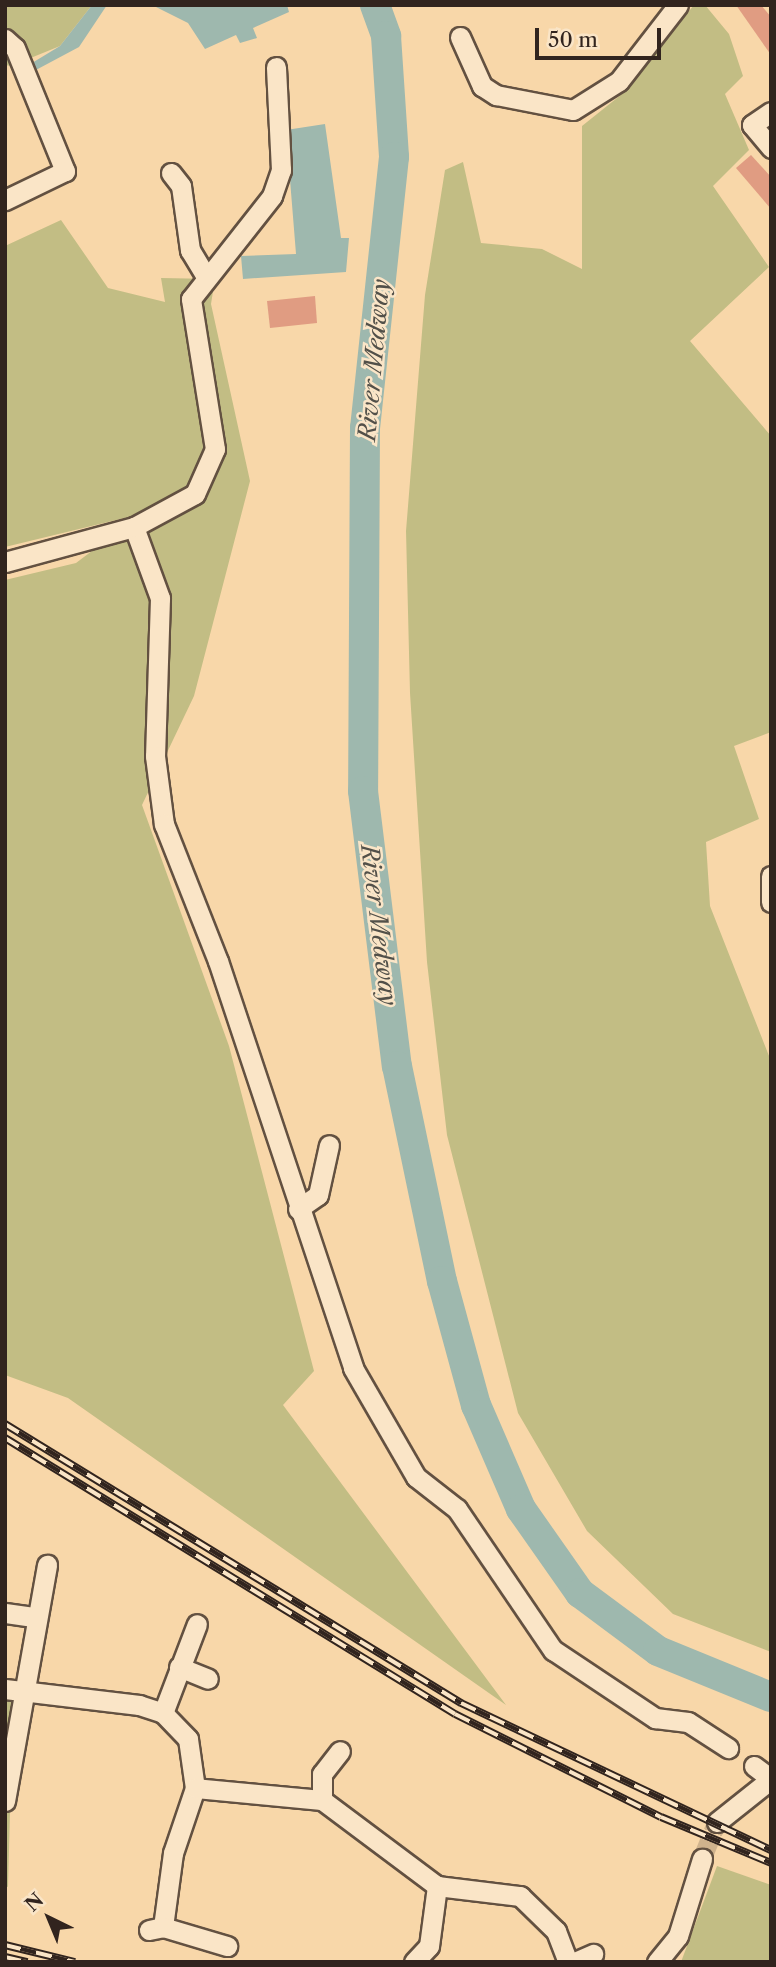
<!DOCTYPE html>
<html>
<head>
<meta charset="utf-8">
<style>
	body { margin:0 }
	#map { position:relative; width:776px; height:1967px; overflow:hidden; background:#f8d7a9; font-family:"Libre Caslon Text",serif }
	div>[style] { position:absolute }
	.green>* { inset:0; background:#c2bd84 }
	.water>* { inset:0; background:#9eb8ae }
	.river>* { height:30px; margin:-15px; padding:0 15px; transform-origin:15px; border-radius:15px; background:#9eb8ae }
	.building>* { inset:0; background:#e09c82 }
	.minor-tunnel>* { height:19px; margin-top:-9.5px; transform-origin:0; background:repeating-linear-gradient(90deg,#d0b38d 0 19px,transparent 0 29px) }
	.roads { filter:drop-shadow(2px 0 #635141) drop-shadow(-2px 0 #635141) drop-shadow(0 2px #635141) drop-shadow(0 -2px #635141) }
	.minor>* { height:19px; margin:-9.5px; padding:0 9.5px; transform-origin:9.5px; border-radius:9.5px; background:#fae5c7 }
	.rail>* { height:8px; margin-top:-4px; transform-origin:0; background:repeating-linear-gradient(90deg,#fae5c7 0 16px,#31241e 0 32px); box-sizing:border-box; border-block:2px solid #31241e }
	span { translate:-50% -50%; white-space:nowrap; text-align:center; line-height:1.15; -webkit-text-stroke:5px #fae5c7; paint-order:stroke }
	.water-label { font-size:24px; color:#525049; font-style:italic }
	.frame { position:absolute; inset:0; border:7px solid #31241e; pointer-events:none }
	.north { position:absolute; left:14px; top:1883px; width:70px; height:70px; -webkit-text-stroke:5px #fae5c7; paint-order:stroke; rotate:317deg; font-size:19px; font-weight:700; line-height:28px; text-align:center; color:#31241e }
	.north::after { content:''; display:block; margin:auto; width:24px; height:32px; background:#31241e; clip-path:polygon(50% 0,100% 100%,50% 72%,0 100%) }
	.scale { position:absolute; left:535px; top:28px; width:126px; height:32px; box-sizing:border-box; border:4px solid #31241e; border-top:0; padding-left:9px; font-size:21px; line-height:24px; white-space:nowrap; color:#31241e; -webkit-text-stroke:5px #fae5c7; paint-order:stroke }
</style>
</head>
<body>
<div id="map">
	<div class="green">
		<div style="clip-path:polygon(5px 5px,92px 5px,60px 46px,11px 66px,5px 65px)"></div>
		<div style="clip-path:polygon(694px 5px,705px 5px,729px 34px,743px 76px,725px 94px,749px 150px,713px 186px,769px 267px,690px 341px,771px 436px,771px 732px,734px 746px,759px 819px,706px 842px,710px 906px,771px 1061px,771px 1652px,673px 1614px,587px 1531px,518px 1413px,447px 1135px,427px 962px,410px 693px,406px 531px,425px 295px,445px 170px,463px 162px,481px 243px,542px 249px,582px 269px,582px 126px,622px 94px)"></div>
		<div style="clip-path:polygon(61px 220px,108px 288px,165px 302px,161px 278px,215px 279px,211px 304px,250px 481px,194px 696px,142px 805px,229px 1046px,314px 1371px,283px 1405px,506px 1705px,68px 1398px,5px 1375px,5px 580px,76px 563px,141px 514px,5px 547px,5px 246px)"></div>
		<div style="clip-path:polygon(5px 1699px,13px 1700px,8px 1887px,5px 1886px)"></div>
		<div style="clip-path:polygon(717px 1866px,771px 1885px,771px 1962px,681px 1962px)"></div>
	</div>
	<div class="water">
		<div style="clip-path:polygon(92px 5px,107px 5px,79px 47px,34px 71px,32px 63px,60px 46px)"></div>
		<div style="clip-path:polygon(152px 5px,287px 5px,289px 12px,253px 28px,257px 38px,240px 43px,236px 35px,205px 49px,188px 23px)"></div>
		<div style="clip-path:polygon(325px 124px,341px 238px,349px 238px,346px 272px,243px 279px,241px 256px,296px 254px,286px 130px)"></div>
	</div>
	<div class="river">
		<div style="left:375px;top:5px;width:33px;rotate:70deg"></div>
		<div style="left:386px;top:36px;width:121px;rotate:86.2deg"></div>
		<div style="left:394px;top:157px;width:273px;rotate:96.1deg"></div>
		<div style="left:365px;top:428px;width:363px;rotate:90.3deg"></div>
		<div style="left:363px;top:791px;width:277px;rotate:83deg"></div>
		<div style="left:397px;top:1066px;width:220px;rotate:78.2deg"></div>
		<div style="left:442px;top:1281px;width:129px;rotate:74.7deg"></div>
		<div style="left:476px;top:1405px;width:113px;rotate:66.6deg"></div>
		<div style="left:521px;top:1509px;width:103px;rotate:54.9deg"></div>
		<div style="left:580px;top:1593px;width:97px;rotate:36.6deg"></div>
		<div style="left:658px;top:1651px;width:122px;rotate:22.2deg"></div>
	</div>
	<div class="building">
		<div style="clip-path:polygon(736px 5px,761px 5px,771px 17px,771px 55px)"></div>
		<div style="clip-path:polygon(751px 155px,771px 177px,771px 209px,736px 168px)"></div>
		<div style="clip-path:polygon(315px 296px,317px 323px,270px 328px,267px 301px)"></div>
	</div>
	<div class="minor-tunnel">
		<div style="left:702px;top:1859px;width:40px;rotate:-68deg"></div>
	</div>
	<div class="roads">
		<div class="minor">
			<div style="left:460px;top:37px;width:54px;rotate:65.8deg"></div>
			<div style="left:482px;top:86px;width:17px;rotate:33deg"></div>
			<div style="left:496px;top:95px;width:78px;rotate:11deg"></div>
			<div style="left:573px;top:110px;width:54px;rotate:-32.2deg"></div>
			<div style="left:619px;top:81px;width:96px;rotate:-52.2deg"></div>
			<div style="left:5px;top:39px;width:13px;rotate:42deg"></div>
			<div style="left:15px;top:48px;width:133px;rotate:67.9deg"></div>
			<div style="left:65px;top:171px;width:67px;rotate:154.2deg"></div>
			<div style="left:771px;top:112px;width:23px;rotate:146deg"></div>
			<div style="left:752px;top:125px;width:30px;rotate:50deg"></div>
			<div style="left:171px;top:173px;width:16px;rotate:52deg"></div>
			<div style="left:181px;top:186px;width:65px;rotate:82deg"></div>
			<div style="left:190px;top:250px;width:29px;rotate:59deg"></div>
			<div style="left:134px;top:527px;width:76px;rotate:69.9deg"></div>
			<div style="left:160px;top:598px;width:158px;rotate:91.8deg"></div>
			<div style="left:155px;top:756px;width:69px;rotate:82.5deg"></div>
			<div style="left:164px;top:824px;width:147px;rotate:68.5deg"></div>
			<div style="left:218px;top:961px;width:429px;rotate:71.6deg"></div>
			<div style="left:353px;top:1368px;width:126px;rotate:60deg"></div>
			<div style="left:416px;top:1477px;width:52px;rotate:38deg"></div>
			<div style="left:457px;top:1509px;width:171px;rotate:55.8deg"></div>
			<div style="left:553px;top:1650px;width:123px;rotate:33.7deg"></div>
			<div style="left:655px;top:1718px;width:33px;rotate:7deg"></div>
			<div style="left:688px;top:1722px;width:48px;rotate:33deg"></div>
			<div style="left:5px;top:562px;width:134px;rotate:-15.2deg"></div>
			<div style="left:134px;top:527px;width:69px;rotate:-28.4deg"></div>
			<div style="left:195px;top:494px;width:49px;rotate:-66deg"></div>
			<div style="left:215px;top:449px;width:152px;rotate:-99.1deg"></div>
			<div style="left:191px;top:299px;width:131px;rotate:-51.8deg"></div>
			<div style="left:272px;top:196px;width:28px;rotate:-71deg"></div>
			<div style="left:281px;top:170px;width:103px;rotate:-92.8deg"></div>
			<div style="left:771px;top:876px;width:26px;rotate:90deg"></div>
			<div style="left:298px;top:1209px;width:24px;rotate:-35deg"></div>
			<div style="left:318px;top:1195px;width:51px;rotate:-77.6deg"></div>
			<div style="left:5px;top:1613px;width:28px;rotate:8deg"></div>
			<div style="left:179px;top:1667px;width:31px;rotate:22deg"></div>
			<div style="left:5px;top:1689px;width:135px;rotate:6.8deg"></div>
			<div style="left:139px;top:1705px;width:25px;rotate:18deg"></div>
			<div style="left:163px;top:1713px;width:36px;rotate:46deg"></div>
			<div style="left:188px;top:1739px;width:49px;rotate:81.9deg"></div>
			<div style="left:195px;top:1788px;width:69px;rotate:108.7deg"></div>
			<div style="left:173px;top:1853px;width:75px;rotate:97.7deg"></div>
			<div style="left:163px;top:1713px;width:95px;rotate:-69.1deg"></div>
			<div style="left:754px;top:1766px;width:21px;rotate:37deg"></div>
			<div style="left:195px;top:1788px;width:128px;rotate:5.4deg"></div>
			<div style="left:322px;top:1800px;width:144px;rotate:36.8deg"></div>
			<div style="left:437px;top:1886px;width:84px;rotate:6.9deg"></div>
			<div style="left:520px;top:1896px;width:50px;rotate:44.2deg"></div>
			<div style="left:556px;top:1931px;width:33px;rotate:69deg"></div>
			<div style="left:322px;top:1800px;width:26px;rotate:-90deg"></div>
			<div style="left:322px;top:1774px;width:29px;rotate:-52deg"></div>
			<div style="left:5px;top:1801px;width:240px;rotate:-79.9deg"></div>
			<div style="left:717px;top:1822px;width:69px;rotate:-38.5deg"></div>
			<div style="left:149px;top:1930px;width:14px;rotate:-12deg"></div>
			<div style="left:163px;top:1927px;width:67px;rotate:16.5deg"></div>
			<div style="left:414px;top:1962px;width:22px;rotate:-47deg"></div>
			<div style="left:429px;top:1946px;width:61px;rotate:-82.4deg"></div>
			<div style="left:575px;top:1962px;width:20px;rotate:-24deg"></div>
			<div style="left:657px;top:1962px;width:33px;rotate:-51deg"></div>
			<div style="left:678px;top:1936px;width:81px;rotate:-72.7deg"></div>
		</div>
	</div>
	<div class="rail">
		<div style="left:5px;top:1424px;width:535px;rotate:31.46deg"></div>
		<div style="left:461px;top:1703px;width:343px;rotate:25.4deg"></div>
		<div style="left:5px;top:1438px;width:528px;rotate:31.52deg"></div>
		<div style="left:455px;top:1714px;width:230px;rotate:26.6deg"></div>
		<div style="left:661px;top:1817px;width:119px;rotate:22.7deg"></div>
		<div style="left:5px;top:1945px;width:72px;rotate:13.7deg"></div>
		<div style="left:5px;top:1957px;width:23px;rotate:13deg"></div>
	</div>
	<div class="water-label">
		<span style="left:374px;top:360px;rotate:-85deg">River Medway</span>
		<span style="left:379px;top:925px;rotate:83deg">River Medway</span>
	</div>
	<div class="frame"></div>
	<div class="north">N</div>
	<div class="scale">50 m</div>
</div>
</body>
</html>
